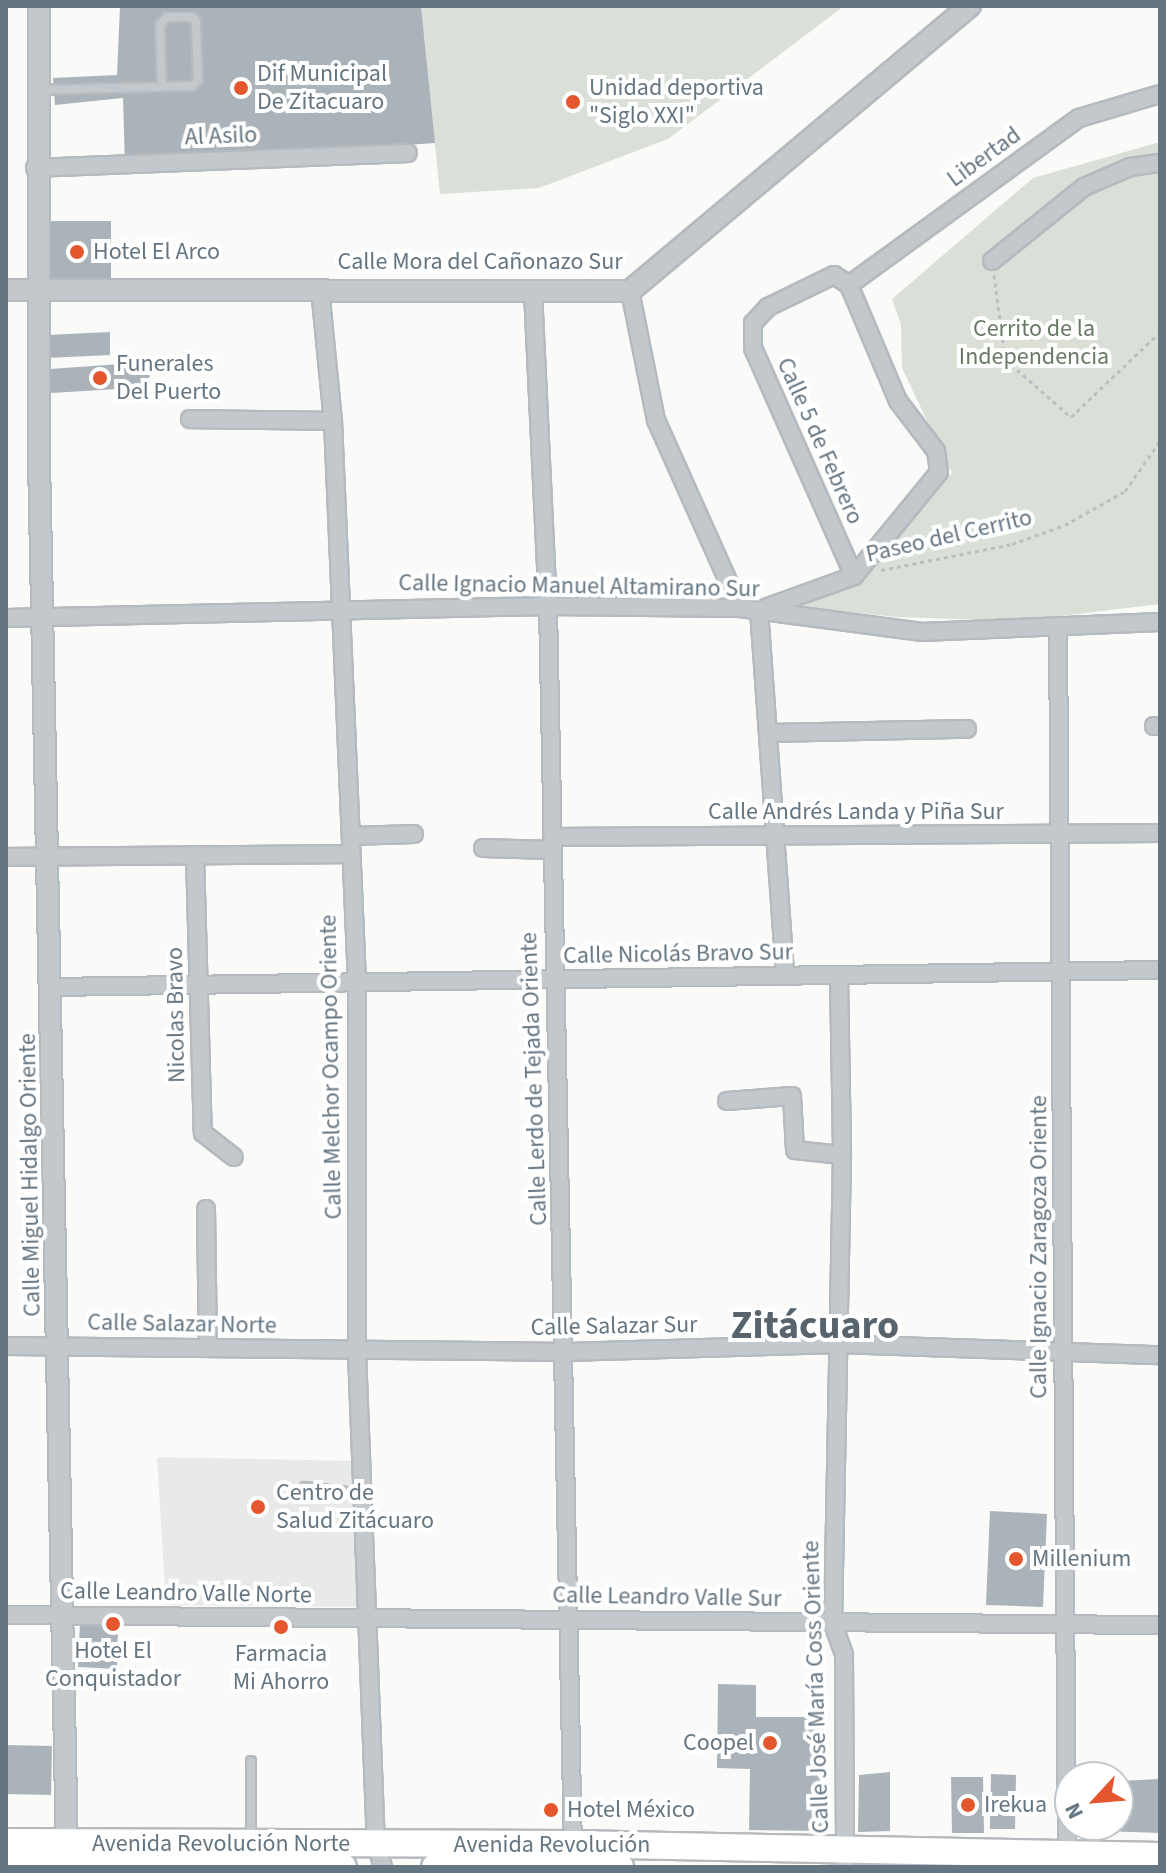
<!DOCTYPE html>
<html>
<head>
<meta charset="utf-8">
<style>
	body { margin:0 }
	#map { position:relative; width:1166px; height:1873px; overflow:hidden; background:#fafaf8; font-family:"Source Sans 3",sans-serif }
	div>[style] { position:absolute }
	.built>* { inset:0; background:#e8e9e9 }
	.green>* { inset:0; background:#dadfd7 }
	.building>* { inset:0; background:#aab3b9 }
	.path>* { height:3px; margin-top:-1.5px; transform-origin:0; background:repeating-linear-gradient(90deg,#bbbfc2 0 4px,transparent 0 8px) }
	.roads { filter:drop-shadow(2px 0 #b5babe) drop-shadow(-2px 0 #b5babe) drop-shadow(0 2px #b5babe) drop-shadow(0 -2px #b5babe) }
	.service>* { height:8px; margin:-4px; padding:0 4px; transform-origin:4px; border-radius:4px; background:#c3c8cc }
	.minor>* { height:16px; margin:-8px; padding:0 8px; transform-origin:8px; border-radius:8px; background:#c3c8cc }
	.tertiary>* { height:20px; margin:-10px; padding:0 10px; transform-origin:10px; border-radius:10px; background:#c3c8cc }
	.primary>* { height:26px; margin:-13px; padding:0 13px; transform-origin:13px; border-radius:13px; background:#fff }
	.dots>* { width:22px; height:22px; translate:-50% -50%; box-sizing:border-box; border:4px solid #fff; border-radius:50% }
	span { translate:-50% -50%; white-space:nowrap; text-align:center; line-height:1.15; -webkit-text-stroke:8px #fff; paint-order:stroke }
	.poi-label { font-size:24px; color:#657683 }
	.left { translate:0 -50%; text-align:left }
	.right { translate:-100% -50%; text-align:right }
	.street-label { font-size:24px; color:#657683 }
	.park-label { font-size:24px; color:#687a64 }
	.town-label { font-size:40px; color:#57646e; font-weight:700 }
	.frame { position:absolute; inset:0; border:8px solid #657683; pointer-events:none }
	.north { position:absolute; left:1054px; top:1761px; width:80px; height:80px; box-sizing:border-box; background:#fff; border:2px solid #c1c8cd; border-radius:50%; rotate:244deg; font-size:22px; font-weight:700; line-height:32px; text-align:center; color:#657683 }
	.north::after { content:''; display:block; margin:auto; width:28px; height:36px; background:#e4572e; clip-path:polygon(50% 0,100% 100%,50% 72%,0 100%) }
</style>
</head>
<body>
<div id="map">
	<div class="built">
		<div style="clip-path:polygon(157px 1457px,355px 1461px,360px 1607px,166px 1605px)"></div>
	</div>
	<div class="green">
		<div style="clip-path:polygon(421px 6px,844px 6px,668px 139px,539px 188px,440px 194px)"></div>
		<div style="clip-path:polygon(1160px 142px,1160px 604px,1020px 621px,897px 617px,801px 607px,857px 583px,854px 576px,952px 473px,902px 368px,901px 325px,892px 299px,1033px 178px)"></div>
	</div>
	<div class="building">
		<div style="clip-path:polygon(120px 6px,421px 6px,435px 143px,125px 164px,123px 98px,55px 105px,53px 78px,117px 75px)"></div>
		<div style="clip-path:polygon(42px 221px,111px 221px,111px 283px,43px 284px)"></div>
		<div style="clip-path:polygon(110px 332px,110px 355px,47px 358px,46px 335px)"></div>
		<div style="clip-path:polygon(149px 362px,150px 387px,51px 393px,50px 369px)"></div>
		<div style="clip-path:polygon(990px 1511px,1047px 1514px,1043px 1607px,986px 1605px)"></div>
		<div style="clip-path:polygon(80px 1623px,118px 1625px,117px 1669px,78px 1667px)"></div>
		<div style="clip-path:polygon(718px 1684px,756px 1685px,756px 1717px,824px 1717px,822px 1831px,749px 1830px,750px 1769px,717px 1768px)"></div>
		<div style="clip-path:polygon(6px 1745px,52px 1746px,51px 1795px,6px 1794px)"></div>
		<div style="clip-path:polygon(890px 1772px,890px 1831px,858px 1832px,859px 1775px)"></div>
		<div style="clip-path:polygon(991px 1774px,1016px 1775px,1015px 1829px,990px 1829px)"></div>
		<div style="clip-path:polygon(951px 1777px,983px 1777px,984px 1833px,952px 1833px)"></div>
		<div style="clip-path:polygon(1160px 1779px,1160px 1833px,1076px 1830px,1076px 1825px,1118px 1825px,1118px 1781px)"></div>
	</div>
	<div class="path">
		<div style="left:994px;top:275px;width:85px;rotate:82.5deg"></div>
		<div style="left:1005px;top:359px;width:88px;rotate:41.3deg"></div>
		<div style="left:1071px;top:417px;width:123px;rotate:-43.7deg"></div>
		<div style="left:881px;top:570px;width:134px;rotate:-11.2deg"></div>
		<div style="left:1012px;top:544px;width:56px;rotate:-19.7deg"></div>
		<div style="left:1065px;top:525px;width:69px;rotate:-29.5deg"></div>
		<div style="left:1125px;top:491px;width:61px;rotate:-55deg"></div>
	</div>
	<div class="roads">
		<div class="service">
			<div style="left:38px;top:90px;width:154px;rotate:-1.5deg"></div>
			<div style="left:192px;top:86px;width:8px;rotate:-45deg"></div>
			<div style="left:198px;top:80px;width:58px;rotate:-92deg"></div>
			<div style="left:196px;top:22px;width:6px;rotate:-129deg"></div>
			<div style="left:192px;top:17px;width:25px;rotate:180deg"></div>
			<div style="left:167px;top:17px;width:11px;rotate:131deg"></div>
			<div style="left:160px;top:25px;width:62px;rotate:88.2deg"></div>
			<div style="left:305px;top:1487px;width:59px;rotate:6.8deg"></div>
			<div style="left:251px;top:1761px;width:80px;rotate:90deg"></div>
		</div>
		<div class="minor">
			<div style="left:35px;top:168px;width:373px;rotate:-2.3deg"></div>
			<div style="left:992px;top:261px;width:118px;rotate:-38.8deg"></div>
			<div style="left:1084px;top:187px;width:50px;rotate:-23.5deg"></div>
			<div style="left:1130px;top:167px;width:30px;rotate:-8deg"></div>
			<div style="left:849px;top:285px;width:284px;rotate:-36deg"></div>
			<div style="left:1079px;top:118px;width:84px;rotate:-16.5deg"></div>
			<div style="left:320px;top:289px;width:133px;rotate:84.4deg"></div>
			<div style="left:333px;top:421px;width:563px;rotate:87.55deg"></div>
			<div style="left:357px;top:983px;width:369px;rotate:90deg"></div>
			<div style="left:357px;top:1352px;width:493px;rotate:87.8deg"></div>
			<div style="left:376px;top:1845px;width:23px;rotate:72deg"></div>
			<div style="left:533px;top:291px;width:315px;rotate:87.3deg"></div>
			<div style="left:548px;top:606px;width:1243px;rotate:88.85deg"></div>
			<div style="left:630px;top:291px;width:132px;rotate:78.6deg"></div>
			<div style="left:656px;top:420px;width:206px;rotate:65.9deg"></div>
			<div style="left:190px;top:419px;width:143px;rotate:0.8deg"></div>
			<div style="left:765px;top:608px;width:95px;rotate:-19.8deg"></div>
			<div style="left:854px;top:576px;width:134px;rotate:-50.7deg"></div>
			<div style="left:939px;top:472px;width:21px;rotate:-98deg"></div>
			<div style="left:936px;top:451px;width:63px;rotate:-127.2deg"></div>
			<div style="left:898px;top:401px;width:126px;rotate:-112.9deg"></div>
			<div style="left:849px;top:285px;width:18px;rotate:-146deg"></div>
			<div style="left:834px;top:275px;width:73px;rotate:154.1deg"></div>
			<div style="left:768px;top:307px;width:22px;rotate:133deg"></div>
			<div style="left:753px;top:323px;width:25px;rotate:90deg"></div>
			<div style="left:753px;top:348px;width:249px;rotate:66.1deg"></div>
			<div style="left:759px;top:610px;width:367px;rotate:85.9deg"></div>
			<div style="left:6px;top:618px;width:542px;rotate:-1.27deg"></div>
			<div style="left:548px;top:606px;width:192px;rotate:0.6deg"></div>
			<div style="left:740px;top:608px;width:184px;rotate:7.5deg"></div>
			<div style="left:922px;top:632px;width:238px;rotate:-2.4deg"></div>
			<div style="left:1058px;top:628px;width:1233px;rotate:89.58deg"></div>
			<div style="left:1154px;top:726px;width:6px"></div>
			<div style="left:770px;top:733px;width:197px;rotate:-1.2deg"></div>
			<div style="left:351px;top:836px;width:63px;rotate:-1.8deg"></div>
			<div style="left:552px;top:837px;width:608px;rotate:-0.38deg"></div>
			<div style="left:483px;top:848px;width:69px;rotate:1.7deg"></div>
			<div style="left:195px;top:855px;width:278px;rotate:88.4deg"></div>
			<div style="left:203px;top:1133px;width:39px;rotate:38deg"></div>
			<div style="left:6px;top:857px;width:345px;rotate:-0.5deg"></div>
			<div style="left:839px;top:977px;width:178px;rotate:89deg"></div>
			<div style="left:842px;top:1155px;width:469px;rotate:91.1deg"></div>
			<div style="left:833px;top:1624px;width:33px;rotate:70deg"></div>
			<div style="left:844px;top:1655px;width:212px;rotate:89.7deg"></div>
			<div style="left:52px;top:987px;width:1108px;rotate:-0.88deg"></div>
			<div style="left:727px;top:1101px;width:65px;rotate:-4.4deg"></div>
			<div style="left:792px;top:1096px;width:54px;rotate:86.8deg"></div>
			<div style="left:795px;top:1150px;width:47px;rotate:6.1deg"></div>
			<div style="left:206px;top:1209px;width:139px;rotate:89.2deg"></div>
			<div style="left:6px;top:1346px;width:560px;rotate:0.61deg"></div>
			<div style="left:566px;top:1352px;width:272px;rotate:-1.7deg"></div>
			<div style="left:838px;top:1344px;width:322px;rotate:2deg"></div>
			<div style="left:6px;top:1615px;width:1154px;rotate:0.5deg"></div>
		</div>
		<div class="tertiary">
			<div style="left:39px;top:6px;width:452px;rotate:90deg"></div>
			<div style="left:39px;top:458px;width:1396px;rotate:88.85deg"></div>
			<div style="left:6px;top:290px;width:624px;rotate:0.09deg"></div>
			<div style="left:630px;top:291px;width:444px;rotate:-40deg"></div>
		</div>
		<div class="primary">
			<div style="left:6px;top:1842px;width:567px;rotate:0.2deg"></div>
			<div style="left:573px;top:1844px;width:587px;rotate:1.17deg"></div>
			<div style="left:6px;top:1863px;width:337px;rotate:0.7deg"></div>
			<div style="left:435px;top:1867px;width:185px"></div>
		</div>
	</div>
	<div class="dots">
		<div style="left:241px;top:88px;background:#e4572e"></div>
		<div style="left:573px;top:102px;background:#e4572e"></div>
		<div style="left:77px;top:252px;background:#e4572e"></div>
		<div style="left:100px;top:378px;background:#e4572e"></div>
		<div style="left:258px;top:1507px;background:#e4572e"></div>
		<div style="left:1016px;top:1559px;background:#e4572e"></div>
		<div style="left:113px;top:1624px;background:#e4572e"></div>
		<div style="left:281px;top:1627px;background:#e4572e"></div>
		<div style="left:770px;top:1743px;background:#e4572e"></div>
		<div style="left:968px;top:1805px;background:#e4572e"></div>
		<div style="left:551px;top:1810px;background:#e4572e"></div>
	</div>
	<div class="poi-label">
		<span class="left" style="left:257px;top:88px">Dif Municipal<br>De Zitacuaro</span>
		<span class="left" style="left:589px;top:102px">Unidad deportiva<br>"Siglo XXI"</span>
		<span class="left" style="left:93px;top:252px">Hotel El Arco</span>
		<span class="left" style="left:116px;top:378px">Funerales<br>Del Puerto</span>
		<span class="left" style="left:276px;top:1507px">Centro de<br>Salud Zitácuaro</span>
		<span class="left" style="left:1032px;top:1559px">Millenium</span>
		<span style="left:113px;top:1665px">Hotel El<br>Conquistador</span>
		<span style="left:281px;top:1668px">Farmacia<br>Mi Ahorro</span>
		<span class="right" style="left:754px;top:1743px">Coopel</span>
		<span class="left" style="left:984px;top:1805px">Irekua</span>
		<span class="left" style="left:567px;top:1810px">Hotel México</span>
	</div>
	<div class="street-label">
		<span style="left:221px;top:136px;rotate:-2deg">Al Asilo</span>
		<span style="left:984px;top:157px;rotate:-36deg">Libertad</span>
		<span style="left:480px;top:262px">Calle Mora del Cañonazo Sur</span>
		<span style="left:820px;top:441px;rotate:66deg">Calle 5 de Febrero</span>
		<span style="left:949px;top:536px;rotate:-13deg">Paseo del Cerrito</span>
		<span style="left:579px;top:586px;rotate:1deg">Calle Ignacio Manuel Altamirano Sur</span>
		<span style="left:856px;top:812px">Calle Andrés Landa y Piña Sur</span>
		<span style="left:678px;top:954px;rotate:-1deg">Calle Nicolás Bravo Sur</span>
		<span style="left:176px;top:1015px;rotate:-91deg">Nicolas Bravo</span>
		<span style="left:331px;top:1067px;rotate:-91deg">Calle Melchor Ocampo Oriente</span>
		<span style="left:534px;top:1079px;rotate:-92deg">Calle Lerdo de Tejada Oriente</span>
		<span style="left:30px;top:1175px;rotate:-91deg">Calle Miguel Hidalgo Oriente</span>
		<span style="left:1039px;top:1247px;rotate:-90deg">Calle Ignacio Zaragoza Oriente</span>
		<span style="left:182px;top:1324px;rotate:1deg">Calle Salazar Norte</span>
		<span style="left:614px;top:1326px;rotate:-1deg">Calle Salazar Sur</span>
		<span style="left:186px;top:1593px;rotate:1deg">Calle Leandro Valle Norte</span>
		<span style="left:667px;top:1597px;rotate:1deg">Calle Leandro Valle Sur</span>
		<span style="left:816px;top:1687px;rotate:-92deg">Calle José María Coss Oriente</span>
		<span style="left:221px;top:1844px">Avenida Revolución Norte</span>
		<span style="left:552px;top:1845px">Avenida Revolución</span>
	</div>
	<div class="park-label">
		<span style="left:1034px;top:343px">Cerrito de la<br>Independencia</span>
	</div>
	<div class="town-label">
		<span style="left:815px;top:1326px">Zitácuaro</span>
	</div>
	<div class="frame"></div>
	<div class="north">N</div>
</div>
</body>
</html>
